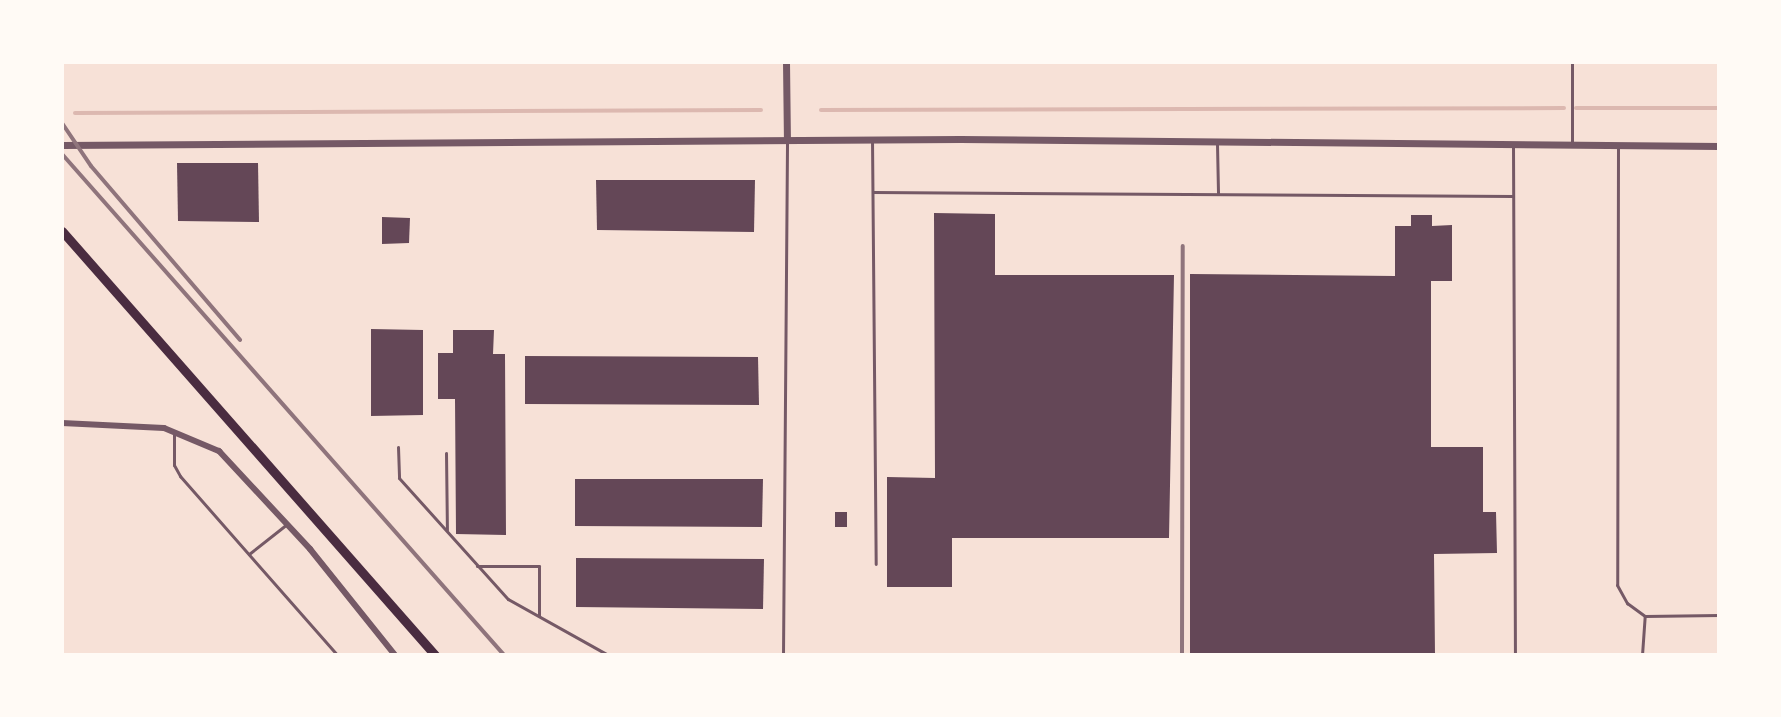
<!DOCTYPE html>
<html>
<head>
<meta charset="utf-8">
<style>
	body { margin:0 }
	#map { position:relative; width:1781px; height:717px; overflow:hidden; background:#f7e1d7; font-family:Literata,serif }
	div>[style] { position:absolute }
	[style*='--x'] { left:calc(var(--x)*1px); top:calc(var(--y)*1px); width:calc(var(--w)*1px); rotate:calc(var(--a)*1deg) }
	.stream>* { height:4px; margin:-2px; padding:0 2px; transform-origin:2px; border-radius:2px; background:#dcb8b0 }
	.building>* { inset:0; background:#644757 }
	.service>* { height:3px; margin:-1.5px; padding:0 1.5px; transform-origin:1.5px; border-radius:1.5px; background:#755966 }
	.minor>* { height:6px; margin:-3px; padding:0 3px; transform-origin:3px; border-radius:3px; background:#755966 }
	.tertiary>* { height:7px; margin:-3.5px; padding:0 3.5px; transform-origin:3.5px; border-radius:3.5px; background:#755966 }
	.primary>* { height:9px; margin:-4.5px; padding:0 4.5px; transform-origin:4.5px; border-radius:4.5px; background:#4a2c40 }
	.rail>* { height:4px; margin:-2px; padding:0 2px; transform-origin:2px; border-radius:2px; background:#8f747c }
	span { translate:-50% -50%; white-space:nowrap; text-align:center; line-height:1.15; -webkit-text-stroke:8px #fffaf5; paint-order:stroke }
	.frame { position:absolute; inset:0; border:64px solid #fffaf5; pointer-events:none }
</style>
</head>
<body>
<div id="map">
	<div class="stream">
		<div style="--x:1576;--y:108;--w:143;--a:0"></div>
		<div style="--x:821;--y:110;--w:743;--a:-0.15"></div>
		<div style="--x:75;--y:113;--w:686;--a:-0.25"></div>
	</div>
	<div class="building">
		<div style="clip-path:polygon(177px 163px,258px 163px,259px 222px,178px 221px)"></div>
		<div style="clip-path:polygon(596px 180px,755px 180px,754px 232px,597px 230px)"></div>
		<div style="clip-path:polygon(934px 213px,995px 214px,995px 275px,1174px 275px,1169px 538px,952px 538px,952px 587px,887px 587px,887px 477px,935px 478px)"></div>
		<div style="clip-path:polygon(1411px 215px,1432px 215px,1432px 226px,1452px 225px,1452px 281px,1431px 281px,1431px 447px,1483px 447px,1483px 512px,1496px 512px,1497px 553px,1434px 554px,1435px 655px,1190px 655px,1190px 274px,1395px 276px,1395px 226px,1411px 226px)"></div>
		<div style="clip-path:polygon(382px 217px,410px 218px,409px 243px,382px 244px)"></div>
		<div style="clip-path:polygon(371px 329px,423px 330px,423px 415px,371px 416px)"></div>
		<div style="clip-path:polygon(453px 330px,494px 330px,493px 354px,505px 354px,506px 535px,456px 534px,455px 399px,438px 399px,438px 353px,453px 353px)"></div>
		<div style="clip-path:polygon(525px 356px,758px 357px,759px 405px,525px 404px)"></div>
		<div style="clip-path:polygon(575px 479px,763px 479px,762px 527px,575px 526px)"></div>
		<div style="clip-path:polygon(835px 512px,847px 512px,847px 527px,835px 527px)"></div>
		<div style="clip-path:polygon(576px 558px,764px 559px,763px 609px,576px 607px)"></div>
	</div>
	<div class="service">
		<div style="--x:1572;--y:62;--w:80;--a:90"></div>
		<div style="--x:872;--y:139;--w:425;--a:89.5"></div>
		<div style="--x:1217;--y:144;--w:49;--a:88.8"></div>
		<div style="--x:1513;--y:145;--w:510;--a:89.78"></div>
		<div style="--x:1618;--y:147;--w:438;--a:90.1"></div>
		<div style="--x:1617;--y:585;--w:21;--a:61"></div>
		<div style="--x:1627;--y:603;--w:22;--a:36"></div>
		<div style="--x:1645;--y:616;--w:74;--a:-0.8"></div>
		<div style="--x:873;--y:192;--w:640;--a:0.36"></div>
		<div style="--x:174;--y:432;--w:33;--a:90"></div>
		<div style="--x:174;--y:465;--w:13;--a:61"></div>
		<div style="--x:180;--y:476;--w:238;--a:48.7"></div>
		<div style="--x:398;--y:447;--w:31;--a:88"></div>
		<div style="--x:399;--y:478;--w:163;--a:48"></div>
		<div style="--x:508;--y:599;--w:115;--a:29.2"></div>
		<div style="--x:446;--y:453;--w:77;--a:89.3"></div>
		<div style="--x:249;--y:554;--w:48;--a:-38.3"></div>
		<div style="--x:477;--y:566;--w:62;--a:0"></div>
		<div style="--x:539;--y:566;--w:49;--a:90"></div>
		<div style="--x:783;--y:655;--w:515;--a:-89.55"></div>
		<div style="--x:1642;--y:655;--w:39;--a:-86"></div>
	</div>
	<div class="minor">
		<div style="--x:62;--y:423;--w:102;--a:2.8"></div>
		<div style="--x:164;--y:428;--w:60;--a:22.7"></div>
		<div style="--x:219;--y:451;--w:134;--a:47.1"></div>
		<div style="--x:310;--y:549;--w:136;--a:51.3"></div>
	</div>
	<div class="tertiary">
		<div style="--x:786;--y:62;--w:78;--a:89.3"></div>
		<div style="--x:62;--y:145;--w:898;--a:-0.38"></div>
		<div style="--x:960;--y:139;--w:759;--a:0.53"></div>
	</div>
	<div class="primary">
		<div style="--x:62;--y:231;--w:565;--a:48.66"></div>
	</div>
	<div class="rail">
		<div style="--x:62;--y:123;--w:52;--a:56"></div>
		<div style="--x:91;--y:166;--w:229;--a:49.4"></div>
		<div style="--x:62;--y:154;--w:668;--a:48.58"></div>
		<div style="--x:1182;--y:655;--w:409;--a:-89.9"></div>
	</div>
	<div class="frame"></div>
</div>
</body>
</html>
